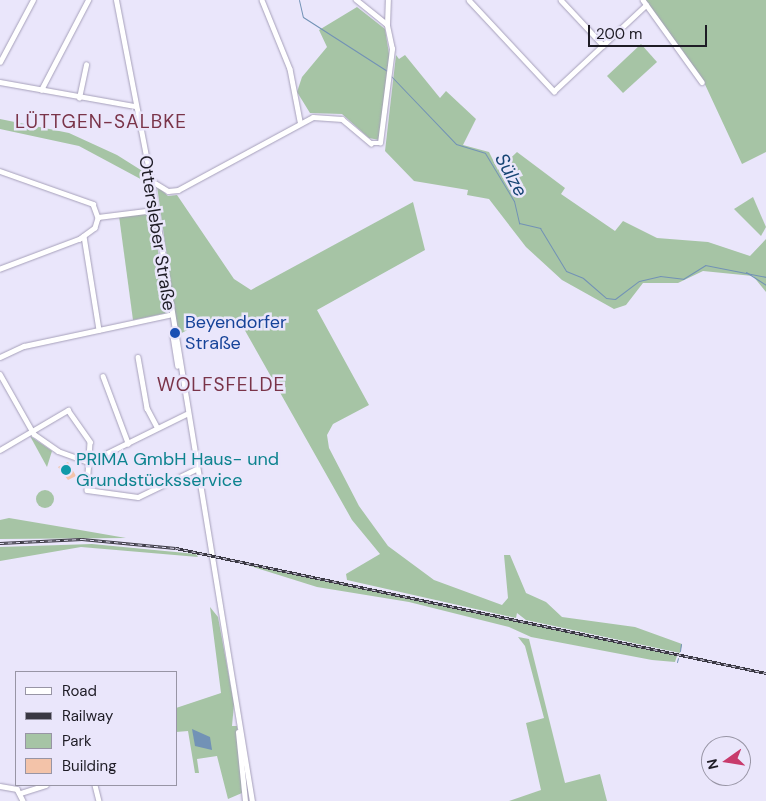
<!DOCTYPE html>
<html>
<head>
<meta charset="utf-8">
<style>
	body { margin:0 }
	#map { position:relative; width:766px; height:801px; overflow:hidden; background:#eae6fb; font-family:"DM Sans",sans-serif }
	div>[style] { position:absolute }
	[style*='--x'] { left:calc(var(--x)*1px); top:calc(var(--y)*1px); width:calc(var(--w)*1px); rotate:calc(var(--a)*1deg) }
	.green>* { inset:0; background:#a6c4a5 }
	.round { border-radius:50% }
	.water>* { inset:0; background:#7292b6 }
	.stream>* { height:1px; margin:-0.5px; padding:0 0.5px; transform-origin:0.5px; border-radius:0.5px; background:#7292b6 }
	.building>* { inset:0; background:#f3c3a9 }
	.roads { filter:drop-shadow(0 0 1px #a6a0ba) drop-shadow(0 0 1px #a6a0ba) }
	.minor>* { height:4.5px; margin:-2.25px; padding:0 2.25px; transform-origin:2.25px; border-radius:2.25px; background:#fff }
	.major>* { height:5px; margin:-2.5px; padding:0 2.5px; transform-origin:2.5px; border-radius:2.5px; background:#fff }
	.rail>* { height:3px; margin-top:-1.5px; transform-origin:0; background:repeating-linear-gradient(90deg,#eae6fb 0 4px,#393742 0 8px); box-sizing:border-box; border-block:1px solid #393742 }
	.dots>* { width:14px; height:14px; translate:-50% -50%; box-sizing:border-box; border:2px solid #eae6fb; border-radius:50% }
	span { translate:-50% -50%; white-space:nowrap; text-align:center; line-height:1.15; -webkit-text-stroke:5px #eae6fb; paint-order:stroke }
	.street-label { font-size:18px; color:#1e1c25 }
	.transit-label { font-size:18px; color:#164399 }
	.left { translate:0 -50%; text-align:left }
	.culture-label { font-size:18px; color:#0d838f }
	.neighbourhood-label { font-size:19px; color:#7a3449; letter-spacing:1px }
	.water-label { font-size:19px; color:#174574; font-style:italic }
	.legend { position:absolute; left:15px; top:671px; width:162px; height:115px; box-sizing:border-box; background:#eae6fb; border:1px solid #9895a5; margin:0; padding:6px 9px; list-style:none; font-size:15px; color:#1e1c25 }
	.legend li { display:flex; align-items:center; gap:10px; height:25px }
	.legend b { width:25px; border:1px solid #9895a5 }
	.north { position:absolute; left:701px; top:736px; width:50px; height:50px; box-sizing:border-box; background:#eae6fb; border:1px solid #9895a5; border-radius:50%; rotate:257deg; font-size:14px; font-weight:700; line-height:20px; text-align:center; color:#1e1c25 }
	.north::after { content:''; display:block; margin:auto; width:18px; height:22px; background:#c83b6c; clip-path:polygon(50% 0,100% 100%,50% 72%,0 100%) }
	.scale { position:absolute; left:588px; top:25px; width:119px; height:22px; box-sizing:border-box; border:2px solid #1e1c25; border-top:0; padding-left:6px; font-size:15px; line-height:18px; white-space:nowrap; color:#1e1c25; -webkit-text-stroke:4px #eae6fb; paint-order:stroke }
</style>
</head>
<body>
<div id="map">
	<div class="green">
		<div style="clip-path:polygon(645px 0,766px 0,766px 152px,742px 164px,702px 78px)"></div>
		<div style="clip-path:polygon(357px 7px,385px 29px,390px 60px,379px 140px,369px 138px,342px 114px,310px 113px,297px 92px,302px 77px,327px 47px,319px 30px)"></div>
		<div style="clip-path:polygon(641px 44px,657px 62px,623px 93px,607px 76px)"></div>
		<div style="clip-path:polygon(396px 55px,399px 59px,405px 55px,440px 98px,446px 91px,476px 119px,463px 145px,489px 152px,498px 170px,517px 152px,565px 188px,561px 194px,615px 231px,623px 221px,657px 238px,708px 242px,750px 256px,766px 239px,766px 292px,753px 276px,703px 271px,678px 283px,643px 283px,626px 305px,614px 309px,562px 280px,526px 247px,489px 199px,467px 195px,468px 190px,414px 181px,385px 151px)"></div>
		<div style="clip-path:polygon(0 119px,69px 133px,117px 155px,144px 172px,148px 183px,79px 146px,0 129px)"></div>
		<div style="clip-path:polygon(157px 186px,168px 196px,177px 195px,234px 279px,251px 290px,413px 202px,425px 250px,317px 310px,369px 405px,333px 424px,327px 435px,329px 448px,359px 506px,388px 546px,434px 580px,502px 605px,508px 598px,504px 555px,510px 555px,526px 593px,546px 602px,562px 617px,635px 627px,682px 644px,680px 653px,526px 620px,517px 613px,516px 618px,347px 580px,346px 574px,380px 554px,352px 520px,243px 327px,202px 322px,178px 335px)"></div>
		<div style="clip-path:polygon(753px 197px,766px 227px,761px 236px,734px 209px)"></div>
		<div style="clip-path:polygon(148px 213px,153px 216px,167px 313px,133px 320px,119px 216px)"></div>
		<div style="clip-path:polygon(30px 436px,52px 451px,47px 467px)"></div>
		<div class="round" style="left:36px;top:490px;width:18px;height:18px"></div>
		<div style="clip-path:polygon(9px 518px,80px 530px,126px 538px,0 539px,0 520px)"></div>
		<div style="clip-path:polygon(92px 544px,196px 554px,198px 557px,81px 547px,0 561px,0 547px)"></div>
		<div style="clip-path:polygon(244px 564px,393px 594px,677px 656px,675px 662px,652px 660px,531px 637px,509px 627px,409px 602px,317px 587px)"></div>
		<div style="clip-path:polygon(210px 607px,218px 617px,234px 704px,232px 726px,237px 726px,242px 793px,228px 799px,217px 756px,197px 759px,199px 773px,195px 773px,188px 731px,176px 732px,176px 708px,221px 693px)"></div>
		<div style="clip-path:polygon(518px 637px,529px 639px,565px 783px,600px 774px,607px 801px,509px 801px,541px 790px,526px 723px,544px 718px,525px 646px)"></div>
	</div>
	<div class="water">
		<div style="clip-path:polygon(192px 729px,210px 737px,212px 750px,195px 746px)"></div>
	</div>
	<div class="stream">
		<div style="--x:299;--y:0;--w:17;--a:77"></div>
		<div style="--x:303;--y:17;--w:100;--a:32.7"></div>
		<div style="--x:391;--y:76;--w:94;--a:46.3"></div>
		<div style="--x:456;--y:144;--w:30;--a:17"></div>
		<div style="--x:485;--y:153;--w:56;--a:58.9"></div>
		<div style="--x:514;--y:201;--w:23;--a:77"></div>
		<div style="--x:519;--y:223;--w:22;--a:13"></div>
		<div style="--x:540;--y:228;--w:50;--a:58.8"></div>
		<div style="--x:566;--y:271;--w:18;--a:22"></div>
		<div style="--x:583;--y:278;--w:30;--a:41"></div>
		<div style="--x:606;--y:298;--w:9;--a:6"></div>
		<div style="--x:615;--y:299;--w:30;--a:-37"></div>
		<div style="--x:639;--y:281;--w:22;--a:-13"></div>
		<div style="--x:660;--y:276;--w:23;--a:7"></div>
		<div style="--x:683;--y:279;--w:26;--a:-32"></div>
		<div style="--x:705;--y:265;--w:62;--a:11.1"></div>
		<div style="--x:746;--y:272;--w:24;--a:33"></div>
		<div style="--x:680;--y:651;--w:7;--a:-82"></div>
		<div style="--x:677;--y:662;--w:4;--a:-76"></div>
	</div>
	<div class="building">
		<div style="clip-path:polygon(68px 462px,76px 476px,68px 480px,58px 467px)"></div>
	</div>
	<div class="roads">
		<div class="minor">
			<div style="--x:262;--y:0;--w:74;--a:67.9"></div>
			<div style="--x:290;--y:69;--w:53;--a:79.1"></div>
			<div style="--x:469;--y:0;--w:125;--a:47"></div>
			<div style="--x:554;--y:91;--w:126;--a:-43.1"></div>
			<div style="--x:561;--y:0;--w:62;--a:47"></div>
			<div style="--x:643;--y:0;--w:101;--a:54.3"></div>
			<div style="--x:387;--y:25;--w:25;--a:-88"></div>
			<div style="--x:0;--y:62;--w:70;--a:-62"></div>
			<div style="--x:0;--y:82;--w:137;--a:10.1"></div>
			<div style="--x:41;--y:90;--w:102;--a:-62.4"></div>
			<div style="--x:79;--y:98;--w:34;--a:-78"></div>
			<div style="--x:0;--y:171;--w:99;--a:19.5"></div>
			<div style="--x:93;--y:204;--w:15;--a:70"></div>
			<div style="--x:98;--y:218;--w:10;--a:107"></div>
			<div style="--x:95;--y:228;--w:19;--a:144"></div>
			<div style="--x:80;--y:239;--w:85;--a:159.4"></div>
			<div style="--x:150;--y:180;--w:21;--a:31"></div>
			<div style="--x:168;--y:191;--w:10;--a:-6"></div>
			<div style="--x:178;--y:190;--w:153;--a:-28.4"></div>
			<div style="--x:313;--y:117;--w:29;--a:4"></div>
			<div style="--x:342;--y:119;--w:38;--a:40"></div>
			<div style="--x:371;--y:143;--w:9;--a:0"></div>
			<div style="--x:380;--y:143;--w:95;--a:-82.7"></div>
			<div style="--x:392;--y:49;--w:25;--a:-102"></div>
			<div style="--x:387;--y:25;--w:40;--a:-141"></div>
			<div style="--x:98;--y:217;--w:56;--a:-7.1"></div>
			<div style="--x:84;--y:236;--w:95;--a:80.9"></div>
			<div style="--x:173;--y:336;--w:30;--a:81"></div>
			<div style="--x:0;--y:357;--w:26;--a:-25"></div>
			<div style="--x:24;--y:346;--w:148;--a:-12.1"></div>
			<div style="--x:138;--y:357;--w:52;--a:80"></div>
			<div style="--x:147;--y:408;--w:21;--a:62"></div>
			<div style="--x:0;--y:374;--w:69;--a:60.5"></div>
			<div style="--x:34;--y:434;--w:29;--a:35"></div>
			<div style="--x:58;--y:451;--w:33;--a:20"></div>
			<div style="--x:89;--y:462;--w:108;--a:-26.3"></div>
			<div style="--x:103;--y:376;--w:72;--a:69.5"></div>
			<div style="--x:0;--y:450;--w:79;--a:-30.5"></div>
			<div style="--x:68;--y:410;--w:39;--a:55"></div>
			<div style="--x:90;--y:442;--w:48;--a:93.6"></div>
			<div style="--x:87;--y:490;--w:51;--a:7.8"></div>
			<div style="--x:138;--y:497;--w:64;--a:-25.8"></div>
			<div style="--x:95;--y:785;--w:16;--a:76"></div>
			<div style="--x:0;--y:786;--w:17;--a:10"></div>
			<div style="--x:17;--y:789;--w:13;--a:63"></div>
			<div style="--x:21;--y:793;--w:26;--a:-18"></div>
		</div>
		<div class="major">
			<div style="--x:116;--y:0;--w:180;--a:79.1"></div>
			<div style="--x:150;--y:177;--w:632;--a:80.72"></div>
			<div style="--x:238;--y:732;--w:69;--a:84.2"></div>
		</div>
	</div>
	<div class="rail">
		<div style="--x:0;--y:543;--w:82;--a:-2.8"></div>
		<div style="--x:82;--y:539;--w:94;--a:5.5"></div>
		<div style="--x:176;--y:548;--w:603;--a:11.96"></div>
	</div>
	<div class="dots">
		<div style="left:175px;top:333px;background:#1a4fb4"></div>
		<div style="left:66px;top:470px;background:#0f9aa8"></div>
	</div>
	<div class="street-label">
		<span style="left:157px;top:233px;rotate:81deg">Ottersleber Straße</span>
	</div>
	<div class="transit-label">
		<span class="left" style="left:185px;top:333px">Beyendorfer<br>Straße</span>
	</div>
	<div class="culture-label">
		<span class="left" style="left:76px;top:470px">PRIMA GmbH Haus- und<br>Grundstücksservice</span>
	</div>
	<div class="neighbourhood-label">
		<span style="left:101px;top:122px">LÜTTGEN-SALBKE</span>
		<span style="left:221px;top:385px">WOLFSFELDE</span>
	</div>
	<div class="water-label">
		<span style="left:511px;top:175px;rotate:61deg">Sülze</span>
	</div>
	<ul class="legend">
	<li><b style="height:6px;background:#fff"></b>Road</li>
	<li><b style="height:6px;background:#393742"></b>Railway</li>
	<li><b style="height:14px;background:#a6c4a5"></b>Park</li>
	<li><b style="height:14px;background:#f3c3a9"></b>Building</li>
	</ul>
	<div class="north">N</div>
	<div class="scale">200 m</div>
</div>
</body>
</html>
